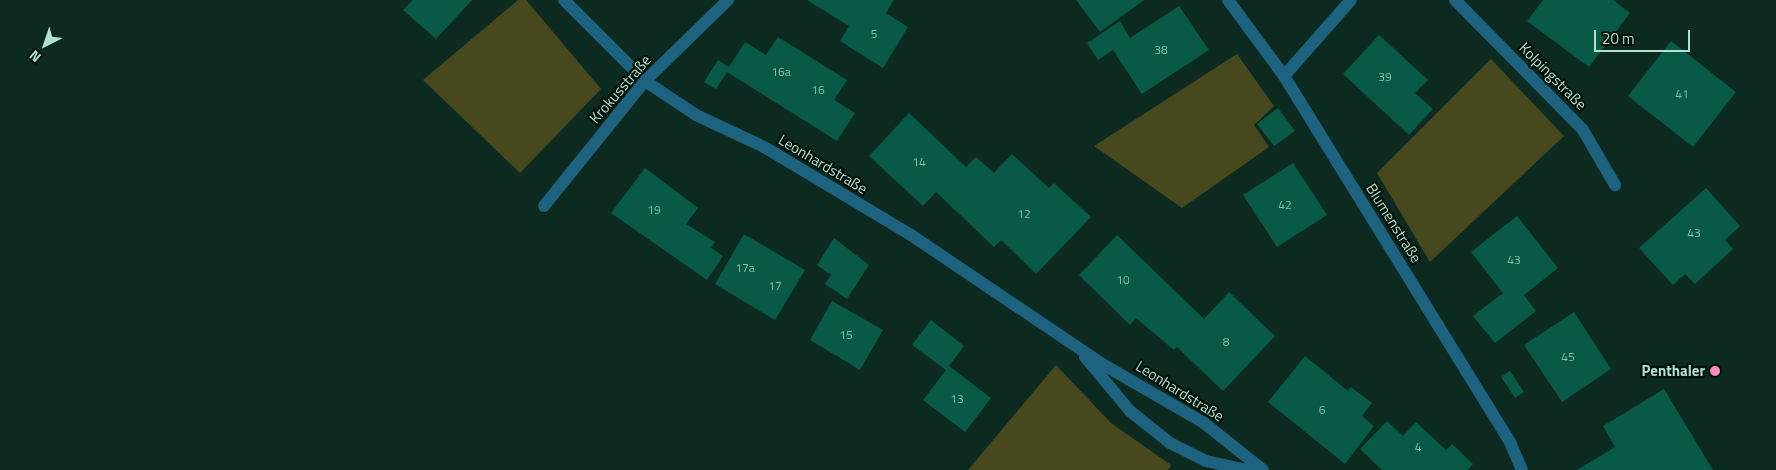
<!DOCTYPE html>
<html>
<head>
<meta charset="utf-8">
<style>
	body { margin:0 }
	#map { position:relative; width:1776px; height:470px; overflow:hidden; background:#0d2a21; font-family:"Titillium Web",sans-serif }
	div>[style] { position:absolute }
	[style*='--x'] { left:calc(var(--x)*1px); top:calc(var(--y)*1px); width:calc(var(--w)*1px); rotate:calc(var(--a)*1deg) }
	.green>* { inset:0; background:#47481d }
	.building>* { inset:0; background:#085945 }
	.street>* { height:12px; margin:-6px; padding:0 6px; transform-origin:6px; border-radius:6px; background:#1d6380 }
	.dots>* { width:14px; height:14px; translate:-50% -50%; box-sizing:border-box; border:2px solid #00130b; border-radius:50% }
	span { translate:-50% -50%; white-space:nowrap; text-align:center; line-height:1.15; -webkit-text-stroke:4.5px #00130b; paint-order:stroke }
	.number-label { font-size:12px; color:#8abeac }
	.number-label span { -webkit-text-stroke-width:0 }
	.street-label { font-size:15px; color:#b5dfcf }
	.poi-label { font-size:15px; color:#b5dfcf; font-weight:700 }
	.right { translate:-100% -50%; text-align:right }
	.north { position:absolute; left:20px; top:20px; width:50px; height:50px; -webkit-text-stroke:4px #00130b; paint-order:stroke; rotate:221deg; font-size:14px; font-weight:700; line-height:20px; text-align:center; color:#b5dfcf }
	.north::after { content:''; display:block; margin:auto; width:18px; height:22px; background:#b5dfcf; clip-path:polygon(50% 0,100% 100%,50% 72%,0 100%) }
	.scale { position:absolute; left:1594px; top:30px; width:96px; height:22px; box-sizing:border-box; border:2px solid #b5dfcf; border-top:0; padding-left:6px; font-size:15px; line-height:18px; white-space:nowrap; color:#b5dfcf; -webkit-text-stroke:4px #00130b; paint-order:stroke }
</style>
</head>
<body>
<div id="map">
	<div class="green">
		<div style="clip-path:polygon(518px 0,526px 0,601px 89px,520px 173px,423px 80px)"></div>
		<div style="clip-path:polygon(1237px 54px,1274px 106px,1254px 125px,1269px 147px,1182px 208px,1094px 146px)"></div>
		<div style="clip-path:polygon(1491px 59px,1564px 136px,1430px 262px,1377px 173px)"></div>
		<div style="clip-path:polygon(1056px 365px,1111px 423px,1171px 465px,1168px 470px,968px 470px)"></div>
	</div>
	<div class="building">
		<div style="clip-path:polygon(413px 0,472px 0,436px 39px,403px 10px)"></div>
		<div style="clip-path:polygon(807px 0,894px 0,886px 13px,908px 27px,883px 68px,840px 41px,849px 26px)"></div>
		<div style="clip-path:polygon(1076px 0,1144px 0,1100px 32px)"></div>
		<div style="clip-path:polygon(1543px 0,1613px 0,1630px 13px,1589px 67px,1527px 21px)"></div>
		<div style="clip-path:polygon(1179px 6px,1209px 50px,1142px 94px,1113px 50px,1098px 60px,1087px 43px,1120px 21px,1130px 38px)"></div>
		<div style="clip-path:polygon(1379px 35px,1428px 80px,1415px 93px,1433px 109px,1409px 135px,1343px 74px)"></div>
		<div style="clip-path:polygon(778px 37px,847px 80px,834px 100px,855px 113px,837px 141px,727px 72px,716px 89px,704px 82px,718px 60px,729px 67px,745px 42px,766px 55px)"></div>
		<div style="clip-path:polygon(1671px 41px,1736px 92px,1693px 147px,1628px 96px)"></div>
		<div style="clip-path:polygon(1278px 108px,1295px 131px,1274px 146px,1257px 124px)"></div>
		<div style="clip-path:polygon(909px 113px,966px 167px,976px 157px,994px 173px,1012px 154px,1049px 188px,1054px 183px,1091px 217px,1036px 274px,1001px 240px,994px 247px,936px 192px,923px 206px,869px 156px)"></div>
		<div style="clip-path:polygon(1293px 163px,1327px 215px,1277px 247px,1243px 195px)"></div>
		<div style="clip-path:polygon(645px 168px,698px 208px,686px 224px,715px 242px,711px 248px,723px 256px,707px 280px,611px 213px)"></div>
		<div style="clip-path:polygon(1706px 188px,1740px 226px,1725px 240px,1733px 249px,1695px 284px,1685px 274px,1673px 285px,1639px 248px)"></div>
		<div style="clip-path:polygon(1517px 216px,1558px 268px,1524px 295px,1536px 311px,1495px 343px,1473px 316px,1503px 293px,1471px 252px)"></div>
		<div style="clip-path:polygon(744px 234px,805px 270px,775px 320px,715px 284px)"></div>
		<div style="clip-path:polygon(1117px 235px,1204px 319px,1229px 292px,1275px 336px,1223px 391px,1177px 347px,1174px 350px,1136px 318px,1130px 325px,1079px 275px)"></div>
		<div style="clip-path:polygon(834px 238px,869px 265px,847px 299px,825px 284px,831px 275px,817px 265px)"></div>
		<div style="clip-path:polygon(832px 301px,883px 330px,860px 370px,810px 340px)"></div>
		<div style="clip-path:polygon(1574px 312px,1611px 369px,1562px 402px,1524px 345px)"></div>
		<div style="clip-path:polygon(931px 320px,964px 346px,949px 366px,991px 398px,965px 432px,923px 400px,946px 370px,912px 345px)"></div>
		<div style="clip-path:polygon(1305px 356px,1348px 391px,1351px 387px,1372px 403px,1362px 416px,1374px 426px,1345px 464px,1268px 402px)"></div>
		<div style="clip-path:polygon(1510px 371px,1524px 392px,1515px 398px,1501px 377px)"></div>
		<div style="clip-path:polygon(1664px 389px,1713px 470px,1577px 470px,1615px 447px,1603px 426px)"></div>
		<div style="clip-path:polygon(1387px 421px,1403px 436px,1416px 422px,1446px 450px,1452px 444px,1473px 464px,1468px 470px,1382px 470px,1360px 449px)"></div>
	</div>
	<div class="street">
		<div style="--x:564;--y:0;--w:115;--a:45"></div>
		<div style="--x:645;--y:81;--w:61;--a:33.7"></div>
		<div style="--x:696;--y:115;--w:75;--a:25.2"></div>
		<div style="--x:764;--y:147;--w:171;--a:30.9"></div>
		<div style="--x:911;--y:235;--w:233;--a:34"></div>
		<div style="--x:1104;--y:365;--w:116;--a:30.1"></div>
		<div style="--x:1204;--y:423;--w:75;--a:38.5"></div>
		<div style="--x:1228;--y:0;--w:94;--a:53.6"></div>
		<div style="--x:1284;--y:76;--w:430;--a:58.3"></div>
		<div style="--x:1510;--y:442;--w:30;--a:67"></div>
		<div style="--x:1455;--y:0;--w:182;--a:45.4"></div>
		<div style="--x:1583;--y:130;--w:64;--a:59.8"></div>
		<div style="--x:1284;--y:76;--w:101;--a:-48.6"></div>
		<div style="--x:544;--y:206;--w:161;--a:-51.1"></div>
		<div style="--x:645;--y:81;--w:116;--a:-44.3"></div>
		<div style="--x:1085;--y:357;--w:70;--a:50.2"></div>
		<div style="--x:1130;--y:411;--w:51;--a:38.7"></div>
		<div style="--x:1170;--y:443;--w:40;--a:26.6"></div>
		<div style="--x:1206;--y:461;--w:42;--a:12.4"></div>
	</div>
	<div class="dots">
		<div style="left:1715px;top:371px;background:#fb8fc4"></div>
	</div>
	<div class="number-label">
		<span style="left:874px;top:34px">5</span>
		<span style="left:1161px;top:50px">38</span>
		<span style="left:781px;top:72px">16a</span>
		<span style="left:1385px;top:77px">39</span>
		<span style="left:818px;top:90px">16</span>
		<span style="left:1682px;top:94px">41</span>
		<span style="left:919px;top:162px">14</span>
		<span style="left:1285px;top:205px">42</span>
		<span style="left:654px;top:210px">19</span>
		<span style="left:1024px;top:214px">12</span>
		<span style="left:1694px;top:233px">43</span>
		<span style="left:1514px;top:260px">43</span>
		<span style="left:745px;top:268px">17a</span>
		<span style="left:1123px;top:280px">10</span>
		<span style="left:775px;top:286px">17</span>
		<span style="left:846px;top:335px">15</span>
		<span style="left:1226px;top:342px">8</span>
		<span style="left:1568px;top:357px">45</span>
		<span style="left:957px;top:399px">13</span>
		<span style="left:1322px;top:410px">6</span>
		<span style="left:1418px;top:447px">4</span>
	</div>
	<div class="street-label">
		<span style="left:1553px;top:76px;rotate:45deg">Kolpingstraße</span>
		<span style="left:620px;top:89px;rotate:-49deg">Krokusstraße</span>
		<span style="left:823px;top:164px;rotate:31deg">Leonhardstraße</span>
		<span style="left:1394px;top:223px;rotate:58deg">Blumenstraße</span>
		<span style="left:1180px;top:391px;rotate:32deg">Leonhardstraße</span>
	</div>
	<div class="poi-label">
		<span class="right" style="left:1705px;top:371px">Penthaler</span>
	</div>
	<div class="north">N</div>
	<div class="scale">20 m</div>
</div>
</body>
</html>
